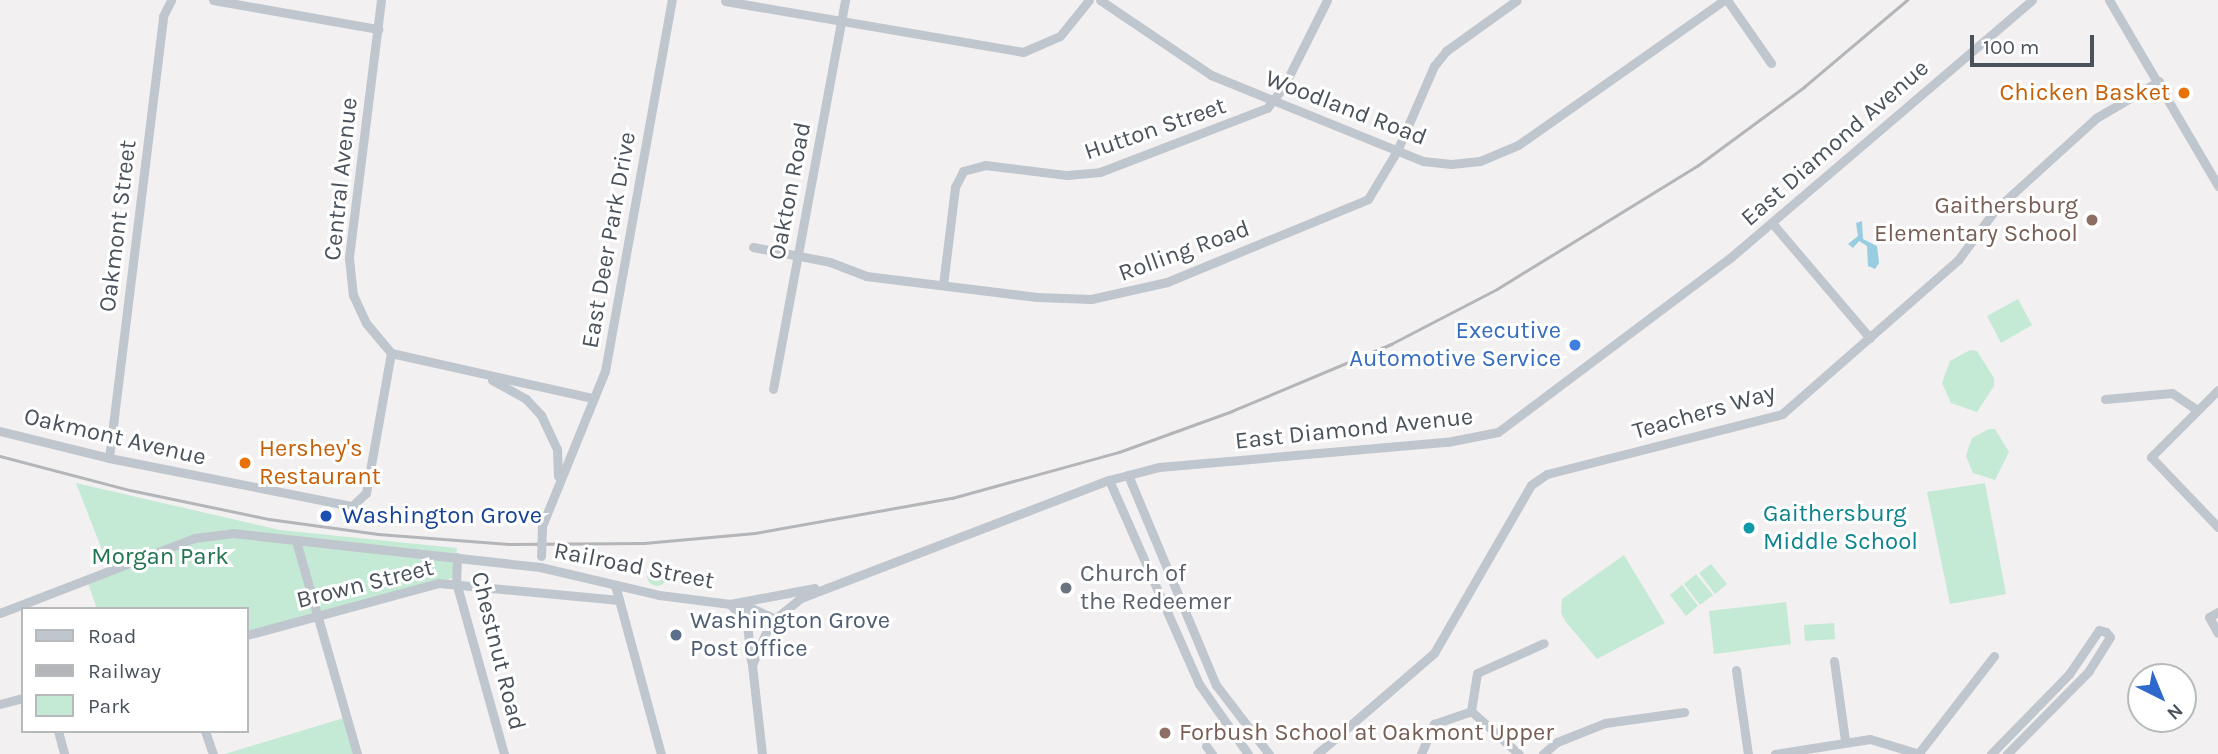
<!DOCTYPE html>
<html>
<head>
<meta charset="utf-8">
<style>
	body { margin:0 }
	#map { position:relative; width:2218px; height:754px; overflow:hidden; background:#f2f0f0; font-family:Karla,sans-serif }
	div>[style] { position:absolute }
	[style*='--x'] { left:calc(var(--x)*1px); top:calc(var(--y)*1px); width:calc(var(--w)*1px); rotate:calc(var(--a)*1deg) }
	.green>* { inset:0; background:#c4ead5 }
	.round { border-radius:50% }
	.water>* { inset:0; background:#97cce1 }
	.minor>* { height:9px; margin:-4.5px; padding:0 4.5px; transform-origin:4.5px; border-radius:4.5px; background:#c0c6cd }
	.rail>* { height:2.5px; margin:-1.25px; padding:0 1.25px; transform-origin:1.25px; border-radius:1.25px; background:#b3b5b9 }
	.minor-bridge>* { height:9px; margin:-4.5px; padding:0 4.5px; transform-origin:4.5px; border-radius:4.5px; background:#c0c6cd }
	.dots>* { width:19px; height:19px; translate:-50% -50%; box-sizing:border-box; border:4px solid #fff; border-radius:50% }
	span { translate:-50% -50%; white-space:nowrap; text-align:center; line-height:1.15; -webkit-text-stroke:6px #fff; paint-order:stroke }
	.food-label { font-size:24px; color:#c56008 }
	.right { translate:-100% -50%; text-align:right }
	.left { translate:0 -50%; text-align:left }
	.street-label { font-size:24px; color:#4a525b }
	.education-label { font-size:24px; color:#785e54 }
	.shop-label { font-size:24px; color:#366cbe }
	.culture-label { font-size:24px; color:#0d838f }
	.transit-label { font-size:24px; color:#164399 }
	.park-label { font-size:24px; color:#237451 }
	.worship-label { font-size:24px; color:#5b616d }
	.service-label { font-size:24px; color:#4e5e75 }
	.legend { position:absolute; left:21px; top:607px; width:228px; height:126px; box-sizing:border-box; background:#fff; border:2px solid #b7babd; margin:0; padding:9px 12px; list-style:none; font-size:21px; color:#4a525b }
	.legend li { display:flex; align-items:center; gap:14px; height:35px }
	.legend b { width:35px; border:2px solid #b7babd }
	.north { position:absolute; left:2127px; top:663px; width:70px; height:70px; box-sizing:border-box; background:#fff; border:2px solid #b7babd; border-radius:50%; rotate:137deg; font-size:19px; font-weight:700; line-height:28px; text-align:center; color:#4a525b }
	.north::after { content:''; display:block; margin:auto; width:24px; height:32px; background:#3069cc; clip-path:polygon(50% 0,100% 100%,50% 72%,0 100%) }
	.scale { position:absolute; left:1970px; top:35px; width:124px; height:32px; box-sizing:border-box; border:4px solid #4a525b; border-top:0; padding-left:9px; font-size:21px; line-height:24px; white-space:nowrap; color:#4a525b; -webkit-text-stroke:5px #fff; paint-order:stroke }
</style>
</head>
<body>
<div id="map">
	<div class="green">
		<div style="clip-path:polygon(2018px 299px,2032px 325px,2001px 343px,1987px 316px)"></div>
		<div style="clip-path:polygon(1970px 350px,1977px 351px,1994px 378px,1994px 386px,1977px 412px,1951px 403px,1942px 383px,1950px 361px)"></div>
		<div style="clip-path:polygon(1989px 429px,1995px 429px,2009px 452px,1995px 480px,1973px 473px,1966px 456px,1972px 438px)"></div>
		<div style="clip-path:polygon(76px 483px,280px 530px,457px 548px,453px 578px,247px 633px,247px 609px,97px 609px,88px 583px,111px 573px)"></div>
		<div style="clip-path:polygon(1985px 483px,2006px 594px,1950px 604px,1927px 492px)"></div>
		<div style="clip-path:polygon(1624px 555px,1665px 623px,1597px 659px,1566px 622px,1561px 613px,1562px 599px)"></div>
		<div style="clip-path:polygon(1711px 564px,1727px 584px,1715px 594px,1699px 573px)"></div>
		<div class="round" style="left:647px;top:566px;width:20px;height:20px"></div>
		<div style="clip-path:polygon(1696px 574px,1713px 595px,1700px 605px,1684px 584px)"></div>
		<div style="clip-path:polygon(1682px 585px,1698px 606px,1686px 616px,1670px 595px)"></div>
		<div style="clip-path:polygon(1786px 602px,1791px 644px,1714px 654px,1709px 611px)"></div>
		<div style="clip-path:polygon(1834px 623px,1835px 639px,1805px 641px,1804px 625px)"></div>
		<div style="clip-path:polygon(347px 717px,357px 754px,225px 754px)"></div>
	</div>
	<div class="water">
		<div style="clip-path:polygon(1862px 221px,1863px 239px,1877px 246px,1879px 263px,1875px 269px,1868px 266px,1867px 246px,1859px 241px,1853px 248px,1848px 244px,1858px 236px,1856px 223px)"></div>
	</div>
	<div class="minor">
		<div style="--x:213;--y:0;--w:168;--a:10"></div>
		<div style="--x:381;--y:0;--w:260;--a:97.1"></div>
		<div style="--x:349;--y:258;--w:37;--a:84"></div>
		<div style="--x:353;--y:295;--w:31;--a:65"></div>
		<div style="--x:366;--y:323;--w:39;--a:50"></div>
		<div style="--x:391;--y:353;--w:207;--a:12.6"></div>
		<div style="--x:1100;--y:0;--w:134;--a:34"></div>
		<div style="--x:1211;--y:75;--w:229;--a:22.1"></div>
		<div style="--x:1423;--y:161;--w:28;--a:6"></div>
		<div style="--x:1451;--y:164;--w:29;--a:-6"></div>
		<div style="--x:1480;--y:161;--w:41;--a:-22.8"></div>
		<div style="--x:1518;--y:145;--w:252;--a:-35.1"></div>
		<div style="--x:1727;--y:0;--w:77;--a:55.1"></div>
		<div style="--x:2109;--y:0;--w:216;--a:59.6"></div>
		<div style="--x:725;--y:1;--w:302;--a:9.7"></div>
		<div style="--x:1023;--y:52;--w:40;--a:-23.4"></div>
		<div style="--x:1060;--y:36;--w:46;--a:-51.1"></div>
		<div style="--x:1772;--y:223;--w:151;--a:49.6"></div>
		<div style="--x:753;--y:247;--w:78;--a:11"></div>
		<div style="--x:830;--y:262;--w:39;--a:21"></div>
		<div style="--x:866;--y:276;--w:172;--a:7"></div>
		<div style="--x:1037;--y:297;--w:54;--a:2.1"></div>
		<div style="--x:1091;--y:299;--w:78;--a:-12.6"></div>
		<div style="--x:1167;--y:282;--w:217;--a:-22.4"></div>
		<div style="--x:1368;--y:199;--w:56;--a:-58.9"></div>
		<div style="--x:1397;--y:151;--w:93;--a:-66.5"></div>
		<div style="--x:1434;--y:66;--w:19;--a:-51"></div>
		<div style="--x:1446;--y:51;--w:87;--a:-35.7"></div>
		<div style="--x:943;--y:285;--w:99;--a:-83"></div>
		<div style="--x:955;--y:187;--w:18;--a:-63"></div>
		<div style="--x:963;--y:171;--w:23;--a:-15"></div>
		<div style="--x:985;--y:165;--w:83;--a:7"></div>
		<div style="--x:1067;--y:175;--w:33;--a:-5"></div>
		<div style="--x:1100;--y:172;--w:179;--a:-21"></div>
		<div style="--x:1267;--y:108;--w:28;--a:-52"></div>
		<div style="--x:1284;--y:86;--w:96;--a:-63.4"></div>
		<div style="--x:492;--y:380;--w:39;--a:29"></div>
		<div style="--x:526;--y:399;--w:22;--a:47"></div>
		<div style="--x:541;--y:415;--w:38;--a:65"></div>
		<div style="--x:557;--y:449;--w:27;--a:88"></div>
		<div style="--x:773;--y:389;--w:396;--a:-79.5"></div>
		<div style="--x:2218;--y:390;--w:95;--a:135"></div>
		<div style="--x:2151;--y:457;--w:97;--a:46.3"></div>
		<div style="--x:2105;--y:399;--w:67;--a:-5.1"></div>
		<div style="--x:2172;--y:393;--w:30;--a:34"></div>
		<div style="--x:0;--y:431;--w:112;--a:13.9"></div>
		<div style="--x:109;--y:458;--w:248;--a:11.2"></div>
		<div style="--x:352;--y:506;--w:19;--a:-43"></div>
		<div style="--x:366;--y:493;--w:142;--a:-79.9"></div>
		<div style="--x:109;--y:458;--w:445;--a:-83"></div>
		<div style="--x:163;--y:16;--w:18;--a:-63"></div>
		<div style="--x:1128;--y:475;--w:228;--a:67.3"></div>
		<div style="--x:1216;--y:685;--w:87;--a:52.5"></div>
		<div style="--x:1109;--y:480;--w:223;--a:66.2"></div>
		<div style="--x:1199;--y:684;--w:85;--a:55"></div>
		<div style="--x:542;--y:526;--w:167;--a:-67.9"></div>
		<div style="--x:605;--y:371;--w:377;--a:-79.8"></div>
		<div style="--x:296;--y:541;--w:222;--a:74"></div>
		<div style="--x:457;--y:557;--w:25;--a:92"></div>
		<div style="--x:456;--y:582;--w:179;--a:74.4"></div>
		<div style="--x:615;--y:585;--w:175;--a:74.8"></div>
		<div style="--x:740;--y:603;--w:37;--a:24"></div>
		<div style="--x:730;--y:604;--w:25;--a:48"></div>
		<div style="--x:747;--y:623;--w:38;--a:84"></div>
		<div style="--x:738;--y:608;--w:35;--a:25"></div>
		<div style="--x:2218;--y:612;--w:10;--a:151"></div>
		<div style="--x:2209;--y:617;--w:18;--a:61"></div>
		<div style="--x:0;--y:613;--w:208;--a:-21.1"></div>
		<div style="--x:194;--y:538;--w:38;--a:-7"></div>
		<div style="--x:232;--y:533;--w:310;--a:6.3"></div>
		<div style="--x:540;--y:567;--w:122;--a:13.2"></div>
		<div style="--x:659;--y:595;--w:72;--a:7.2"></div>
		<div style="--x:730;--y:604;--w:86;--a:-10.7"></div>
		<div style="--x:247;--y:635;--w:199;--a:-15.2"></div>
		<div style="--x:439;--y:583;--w:181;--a:5.4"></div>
		<div style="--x:1834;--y:661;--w:80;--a:82.1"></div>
		<div style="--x:1736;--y:670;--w:85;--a:81.9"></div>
		<div style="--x:0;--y:704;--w:24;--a:-15"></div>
		<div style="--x:1471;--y:711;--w:38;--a:-81"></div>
		<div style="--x:1477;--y:673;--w:73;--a:-24.1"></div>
		<div style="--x:1471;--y:711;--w:64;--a:41.9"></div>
		<div style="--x:58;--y:731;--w:24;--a:75"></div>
		<div style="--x:205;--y:731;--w:24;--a:71"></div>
		<div style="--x:1206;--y:746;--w:10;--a:53"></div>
		<div style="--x:762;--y:754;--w:90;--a:-96.4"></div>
		<div style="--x:752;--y:665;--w:46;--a:-66.8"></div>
		<div style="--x:770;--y:623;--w:40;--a:-39"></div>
		<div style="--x:801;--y:598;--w:330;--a:-21"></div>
		<div style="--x:1109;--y:480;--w:52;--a:-14.6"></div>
		<div style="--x:1159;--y:467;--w:289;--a:-5"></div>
		<div style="--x:1447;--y:442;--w:52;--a:-11.1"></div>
		<div style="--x:1498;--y:432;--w:290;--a:-36.9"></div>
		<div style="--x:1730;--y:258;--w:397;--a:-40.5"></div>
		<div style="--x:1317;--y:754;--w:155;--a:-40.8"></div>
		<div style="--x:1434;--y:653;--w:194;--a:-60"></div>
		<div style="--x:1531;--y:485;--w:19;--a:-35"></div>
		<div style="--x:1547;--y:474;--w:243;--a:-14.3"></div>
		<div style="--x:1782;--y:414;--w:234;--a:-41.2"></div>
		<div style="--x:1958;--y:260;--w:62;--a:-53.5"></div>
		<div style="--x:1995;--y:210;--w:137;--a:-42.3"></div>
		<div style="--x:2096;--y:118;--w:73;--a:-30.4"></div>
		<div style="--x:1421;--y:754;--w:33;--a:-67"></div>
		<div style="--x:1434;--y:724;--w:39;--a:-19"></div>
		<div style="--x:1543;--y:754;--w:18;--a:-41"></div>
		<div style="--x:1557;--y:742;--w:52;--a:-21.6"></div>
		<div style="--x:1605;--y:723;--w:80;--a:-7.9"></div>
		<div style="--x:1775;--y:754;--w:96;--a:-9"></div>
		<div style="--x:1870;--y:739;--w:51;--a:17"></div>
		<div style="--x:1918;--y:754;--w:124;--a:-52.2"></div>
		<div style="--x:1991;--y:754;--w:112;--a:-45.7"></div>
		<div style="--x:2069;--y:674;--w:53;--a:-55.7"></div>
		<div style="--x:2099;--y:630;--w:7;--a:16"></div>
		<div style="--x:2106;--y:632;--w:6;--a:51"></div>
		<div style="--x:2110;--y:637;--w:40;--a:122"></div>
		<div style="--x:2089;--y:671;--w:117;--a:134.7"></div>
	</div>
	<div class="rail">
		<div style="--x:0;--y:456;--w:134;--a:14.7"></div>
		<div style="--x:130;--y:490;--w:142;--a:11.8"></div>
		<div style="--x:269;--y:519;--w:110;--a:7.8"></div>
		<div style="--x:378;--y:534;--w:131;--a:4.4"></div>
		<div style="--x:509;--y:544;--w:135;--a:-0.4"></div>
		<div style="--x:644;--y:543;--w:111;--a:-5.1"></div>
		<div style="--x:755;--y:533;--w:200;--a:-10.1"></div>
		<div style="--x:952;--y:498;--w:173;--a:-15.4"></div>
		<div style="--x:1119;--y:452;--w:120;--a:-19.9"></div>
		<div style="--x:1232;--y:411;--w:173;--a:-22.8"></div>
		<div style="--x:1391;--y:344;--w:119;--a:-27.4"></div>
		<div style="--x:1497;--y:289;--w:235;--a:-31.6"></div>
		<div style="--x:1697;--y:166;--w:133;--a:-36.4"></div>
		<div style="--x:1804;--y:87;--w:135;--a:-40.2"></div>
	</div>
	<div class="minor-bridge">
		<div style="--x:541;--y:556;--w:30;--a:-88"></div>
	</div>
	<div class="dots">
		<div style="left:2184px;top:93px;background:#e8710a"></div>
		<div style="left:2092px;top:220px;background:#8d6e63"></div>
		<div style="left:1575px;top:345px;background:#3f7fe0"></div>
		<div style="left:245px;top:463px;background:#e8710a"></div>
		<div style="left:326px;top:516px;background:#1a4fb4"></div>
		<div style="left:1749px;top:528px;background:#0f9aa8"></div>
		<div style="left:1066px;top:588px;background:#6b7280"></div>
		<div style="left:676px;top:635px;background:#5c6f8a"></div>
		<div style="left:1165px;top:733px;background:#8d6e63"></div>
	</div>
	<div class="food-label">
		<span class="right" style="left:2170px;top:93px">Chicken Basket</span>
		<span class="left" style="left:259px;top:463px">Hershey's<br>Restaurant</span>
	</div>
	<div class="street-label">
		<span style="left:1346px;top:108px;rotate:21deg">Woodland Road</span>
		<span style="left:1155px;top:129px;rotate:-19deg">Hutton Street</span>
		<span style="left:1835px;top:143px;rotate:-41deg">East Diamond Avenue</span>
		<span style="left:341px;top:179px;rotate:-84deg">Central Avenue</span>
		<span style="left:790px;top:191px;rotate:-79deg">Oakton Road</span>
		<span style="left:118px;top:226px;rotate:-83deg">Oakmont Street</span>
		<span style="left:609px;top:240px;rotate:-80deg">East Deer Park Drive</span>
		<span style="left:1184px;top:251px;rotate:-20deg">Rolling Road</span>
		<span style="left:1704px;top:412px;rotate:-16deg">Teachers Way</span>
		<span style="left:1354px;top:429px;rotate:-6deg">East Diamond Avenue</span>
		<span style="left:115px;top:437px;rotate:13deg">Oakmont Avenue</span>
		<span style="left:634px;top:566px;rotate:11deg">Railroad Street</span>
		<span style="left:365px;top:584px;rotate:-14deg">Brown Street</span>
		<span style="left:498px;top:651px;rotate:76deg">Chestnut Road</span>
	</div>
	<div class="education-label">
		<span class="right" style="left:2078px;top:220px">Gaithersburg<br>Elementary School</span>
		<span class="left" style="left:1179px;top:733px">Forbush School at Oakmont Upper</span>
	</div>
	<div class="shop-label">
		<span class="right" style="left:1561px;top:345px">Executive<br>Automotive Service</span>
	</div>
	<div class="culture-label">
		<span class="left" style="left:1763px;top:528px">Gaithersburg<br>Middle School</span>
	</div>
	<div class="transit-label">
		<span class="left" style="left:342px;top:516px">Washington Grove</span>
	</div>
	<div class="park-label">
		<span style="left:160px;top:557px">Morgan Park</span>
	</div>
	<div class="worship-label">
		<span class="left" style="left:1080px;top:588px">Church of<br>the Redeemer</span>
	</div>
	<div class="service-label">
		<span class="left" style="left:690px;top:635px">Washington Grove<br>Post Office</span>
	</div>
	<ul class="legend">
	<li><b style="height:9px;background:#c0c6cd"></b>Road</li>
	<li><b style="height:9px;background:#b3b5b9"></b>Railway</li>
	<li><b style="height:19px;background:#c4ead5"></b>Park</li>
	</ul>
	<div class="north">N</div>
	<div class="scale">100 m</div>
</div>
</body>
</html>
